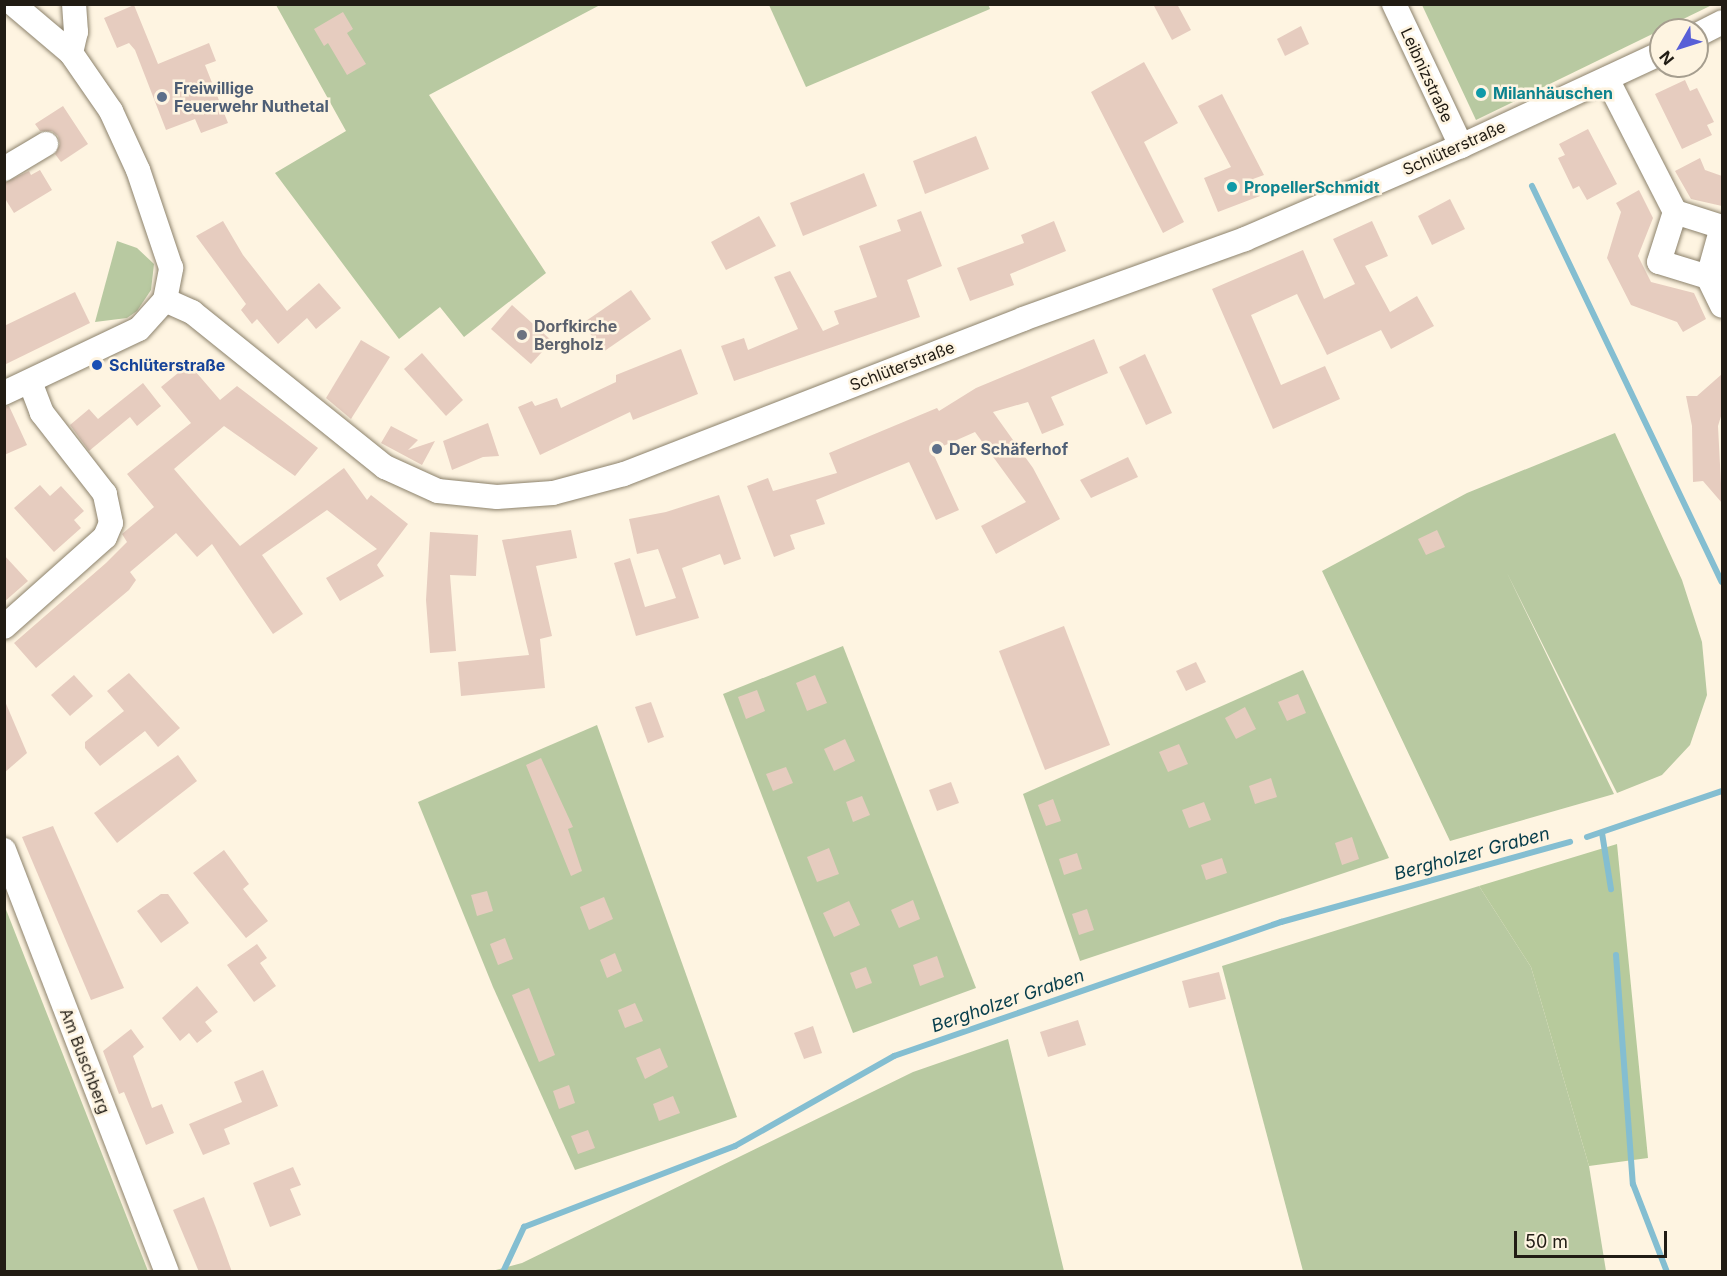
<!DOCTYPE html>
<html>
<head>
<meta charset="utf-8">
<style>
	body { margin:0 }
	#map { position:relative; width:1727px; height:1276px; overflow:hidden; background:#fef4e1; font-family:Inter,sans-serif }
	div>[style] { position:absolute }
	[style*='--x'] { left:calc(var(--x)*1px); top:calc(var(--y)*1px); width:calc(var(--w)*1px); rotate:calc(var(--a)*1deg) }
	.green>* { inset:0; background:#b8c9a1 }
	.forest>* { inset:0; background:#b7ca9c }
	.stream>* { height:6px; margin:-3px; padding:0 3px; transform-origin:3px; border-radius:3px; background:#84bed1 }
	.building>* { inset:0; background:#e6ccbf }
	.roads { filter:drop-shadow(0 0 2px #8c826c) drop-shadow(0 0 2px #8c826c) }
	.street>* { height:24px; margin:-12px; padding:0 12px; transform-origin:12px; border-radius:12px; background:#fff }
	.dots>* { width:16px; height:16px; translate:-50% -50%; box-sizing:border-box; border:3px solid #fef4e1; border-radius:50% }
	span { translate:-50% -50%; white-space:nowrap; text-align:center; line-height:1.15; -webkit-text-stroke:5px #fef4e1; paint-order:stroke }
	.street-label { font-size:16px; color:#211c14 }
	.service-label { font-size:16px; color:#4e5e75; font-weight:700 }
	.left { translate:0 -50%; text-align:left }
	.culture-label { font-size:16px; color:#0d838f; font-weight:700 }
	.worship-label { font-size:16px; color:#5b616d; font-weight:700 }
	.transit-label { font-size:16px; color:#164399; font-weight:700 }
	.water-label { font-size:18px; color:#063d4b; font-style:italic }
	.frame { position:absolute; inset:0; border:6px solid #211c14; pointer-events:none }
	.north { position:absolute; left:1649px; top:18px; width:60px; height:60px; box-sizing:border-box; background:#fef4e1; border:2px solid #a69e8f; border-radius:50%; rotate:231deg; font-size:16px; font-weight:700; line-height:24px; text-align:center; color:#211c14 }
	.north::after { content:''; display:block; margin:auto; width:21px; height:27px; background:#5960d7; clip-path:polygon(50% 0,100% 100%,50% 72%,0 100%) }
	.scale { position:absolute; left:1514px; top:1231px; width:153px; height:27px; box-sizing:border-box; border:3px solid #211c14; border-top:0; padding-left:8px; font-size:18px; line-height:21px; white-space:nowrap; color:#211c14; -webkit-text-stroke:4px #fef4e1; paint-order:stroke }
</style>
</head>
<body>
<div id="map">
	<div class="green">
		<div style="clip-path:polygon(988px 4px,990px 9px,806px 87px,769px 5px)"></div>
		<div style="clip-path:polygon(276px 5px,600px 5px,429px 95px,546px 273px,464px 337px,440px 307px,399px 339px,275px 173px,346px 131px)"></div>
		<div style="clip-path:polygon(1422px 5px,1712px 5px,1476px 120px)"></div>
		<div style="clip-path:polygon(117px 241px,137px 248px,154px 264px,151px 290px,137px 311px,127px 318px,95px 322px)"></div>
		<div style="clip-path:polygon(1615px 433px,1682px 580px,1702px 642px,1707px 695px,1690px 745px,1662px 775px,1617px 793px,1507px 573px,1614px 794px,1450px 841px,1322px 571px,1467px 493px)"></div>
		<div style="clip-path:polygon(843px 646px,976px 988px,853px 1033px,723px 694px)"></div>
		<div style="clip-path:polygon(1303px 670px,1389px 858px,1080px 961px,1023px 794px)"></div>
		<div style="clip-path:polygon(597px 725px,737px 1117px,575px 1170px,493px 987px,418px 802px)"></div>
		<div style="clip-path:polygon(1479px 886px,1531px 967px,1589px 1166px,1606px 1271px,1303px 1271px,1222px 966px)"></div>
		<div style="clip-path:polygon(4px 907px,5px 907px,148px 1271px,5px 1271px)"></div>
		<div style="clip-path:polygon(1008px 1039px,1064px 1271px,492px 1271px,522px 1263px,913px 1072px)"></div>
	</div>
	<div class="forest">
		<div style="clip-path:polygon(1617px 844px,1648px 1158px,1589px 1166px,1531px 967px,1479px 886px)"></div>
	</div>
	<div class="stream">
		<div style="--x:1532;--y:186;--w:439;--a:64.4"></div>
		<div style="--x:1602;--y:833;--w:57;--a:80.9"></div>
		<div style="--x:1587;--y:837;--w:143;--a:-18.8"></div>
		<div style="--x:1616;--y:955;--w:230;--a:85.8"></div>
		<div style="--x:1633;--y:1184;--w:94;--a:68.9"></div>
		<div style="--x:503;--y:1272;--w:50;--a:-65"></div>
		<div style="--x:524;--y:1227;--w:226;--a:-21"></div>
		<div style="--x:735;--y:1146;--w:183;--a:-29.5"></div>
		<div style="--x:894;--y:1056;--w:410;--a:-19.1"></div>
		<div style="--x:1281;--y:922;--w:300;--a:-15.5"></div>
	</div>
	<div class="building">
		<div style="clip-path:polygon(1153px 4px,1177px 4px,1191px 30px,1172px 40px)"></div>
		<div style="clip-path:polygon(134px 5px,158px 64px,209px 43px,216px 61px,205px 65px,228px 123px,201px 133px,195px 119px,166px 130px,135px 50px,129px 43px,117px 48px,104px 18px)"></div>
		<div style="clip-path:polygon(343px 12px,353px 29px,347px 33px,366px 64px,347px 75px,328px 43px,324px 46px,314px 29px)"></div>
		<div style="clip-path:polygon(1301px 26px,1309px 44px,1285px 56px,1277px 39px)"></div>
		<div style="clip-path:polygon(1144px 62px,1178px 123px,1144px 142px,1184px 222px,1163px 233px,1091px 92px)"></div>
		<div style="clip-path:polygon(1685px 80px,1690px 91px,1697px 88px,1714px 122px,1707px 125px,1712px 135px,1682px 149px,1655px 94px)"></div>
		<div style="clip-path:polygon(1222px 94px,1264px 175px,1253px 179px,1260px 196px,1218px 212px,1204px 178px,1231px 167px,1198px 106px)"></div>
		<div style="clip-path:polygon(63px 106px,88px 144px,61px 162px,55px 154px,60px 144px,58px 136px,52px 131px,40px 131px,35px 124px)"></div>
		<div style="clip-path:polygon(1588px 129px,1617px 184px,1587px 200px,1579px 186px,1573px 189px,1558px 158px,1565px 155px,1559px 144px)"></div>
		<div style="clip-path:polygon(976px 136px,989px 169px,925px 194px,913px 161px)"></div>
		<div style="clip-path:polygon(1700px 158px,1705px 170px,1722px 176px,1722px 206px,1691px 199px,1675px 171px)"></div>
		<div style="clip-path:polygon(40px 170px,52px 190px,14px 213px,4px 197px,4px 183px,29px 171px,31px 175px)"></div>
		<div style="clip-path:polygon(864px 173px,877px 206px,803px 236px,790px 203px)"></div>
		<div style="clip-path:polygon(1639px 190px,1653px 218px,1638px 256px,1651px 282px,1694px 293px,1706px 319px,1683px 332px,1677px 322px,1631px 305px,1607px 258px,1621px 212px,1616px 203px)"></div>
		<div style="clip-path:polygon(1450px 199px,1465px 229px,1432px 245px,1418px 216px)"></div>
		<div style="clip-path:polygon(921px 211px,942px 266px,907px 280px,920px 317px,734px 381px,721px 346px,744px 338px,748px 350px,798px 329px,774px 277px,790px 271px,823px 331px,839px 324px,834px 311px,877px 297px,859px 246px,901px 231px,897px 220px)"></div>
		<div style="clip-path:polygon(759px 216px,776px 246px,726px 270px,711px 242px)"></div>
		<div style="clip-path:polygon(223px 221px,243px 255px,287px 311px,319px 283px,341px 308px,316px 329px,307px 318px,278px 344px,257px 319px,252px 324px,241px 310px,246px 304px,196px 236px)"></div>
		<div style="clip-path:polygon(1054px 221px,1066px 251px,1010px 274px,1014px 285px,970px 301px,957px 268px,1024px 243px,1021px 235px)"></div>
		<div style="clip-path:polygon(1372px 221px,1388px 256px,1365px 266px,1390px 312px,1417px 296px,1434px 326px,1391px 349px,1381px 330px,1327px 355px,1297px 294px,1251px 315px,1281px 385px,1325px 366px,1340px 399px,1273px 429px,1212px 289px,1303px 250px,1324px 299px,1355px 284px,1333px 239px)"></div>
		<div style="clip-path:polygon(631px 290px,651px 319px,603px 352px,583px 323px)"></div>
		<div style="clip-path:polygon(75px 292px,90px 323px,4px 365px,4px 326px)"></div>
		<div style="clip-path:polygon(512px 305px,552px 341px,531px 364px,491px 329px)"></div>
		<div style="clip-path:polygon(1094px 339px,1108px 373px,1051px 397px,1064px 425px,1042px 434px,1028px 402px,993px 412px,1033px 468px,1060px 519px,996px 554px,981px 526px,1026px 502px,975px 432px,932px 451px,959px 510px,936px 520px,909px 462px,816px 500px,825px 524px,790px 535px,795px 549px,774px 557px,747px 486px,768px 478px,773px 491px,837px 473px,829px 453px,937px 408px,939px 411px,976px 388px)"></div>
		<div style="clip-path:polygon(361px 340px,390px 357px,351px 419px,326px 398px)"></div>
		<div style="clip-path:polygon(681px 349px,698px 394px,633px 420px,630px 412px,540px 455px,518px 407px,532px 401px,535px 406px,557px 398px,561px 408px,616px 382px,616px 375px)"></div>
		<div style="clip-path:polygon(422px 353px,463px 400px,446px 416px,404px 369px)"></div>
		<div style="clip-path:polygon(1145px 354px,1172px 413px,1146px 425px,1119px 367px)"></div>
		<div style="clip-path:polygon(189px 364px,220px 400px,237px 386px,318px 448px,295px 476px,224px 426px,174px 469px,240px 546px,344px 468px,367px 500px,371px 495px,408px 524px,377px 565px,384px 576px,340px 601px,326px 578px,377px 549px,327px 510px,262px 555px,303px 614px,273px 634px,212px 544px,197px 557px,176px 533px,130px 572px,136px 580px,129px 590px,36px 668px,14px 643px,106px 563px,127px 542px,122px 534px,154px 507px,127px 474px,191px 423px,161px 387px)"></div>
		<div style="clip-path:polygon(1722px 374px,1722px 413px,1718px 426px,1722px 503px,1703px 481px,1693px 482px,1692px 426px,1686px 396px,1697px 396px)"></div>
		<div style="clip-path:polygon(143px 383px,161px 406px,137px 426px,130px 417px,89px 451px,70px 425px,89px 409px,98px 419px)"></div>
		<div style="clip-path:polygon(9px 406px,27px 445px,4px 455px,4px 407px)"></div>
		<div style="clip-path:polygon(488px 423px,499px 456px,483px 457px,452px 470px,443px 441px)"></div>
		<div style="clip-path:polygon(391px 426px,418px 440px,408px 450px,435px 441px,422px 465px,381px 443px)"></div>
		<div style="clip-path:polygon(1128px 457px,1138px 477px,1091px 498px,1080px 480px)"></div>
		<div style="clip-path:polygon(40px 485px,50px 496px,61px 486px,84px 511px,74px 520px,81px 528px,54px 552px,14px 508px)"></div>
		<div style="clip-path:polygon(719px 495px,741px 559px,724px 565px,720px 554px,682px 568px,699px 618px,636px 636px,614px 563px,630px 558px,645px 607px,676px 598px,658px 549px,637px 554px,629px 519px,666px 512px)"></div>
		<div style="clip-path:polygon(571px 530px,577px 558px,536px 566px,552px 636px,540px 639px,545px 688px,461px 696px,458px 662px,529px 655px,502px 540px)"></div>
		<div style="clip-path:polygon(1437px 530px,1445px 547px,1426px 555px,1418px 539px)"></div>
		<div style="clip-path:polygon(430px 532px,478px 535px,476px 576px,450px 575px,456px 651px,430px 653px,426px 600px)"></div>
		<div style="clip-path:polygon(4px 555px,28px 581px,4px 602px)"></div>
		<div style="clip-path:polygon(1064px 626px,1110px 745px,1045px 770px,999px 651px)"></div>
		<div style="clip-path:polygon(1196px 662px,1206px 682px,1186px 691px,1176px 671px)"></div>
		<div style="clip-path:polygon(129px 673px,180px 728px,158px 747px,145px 731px,100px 766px,85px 748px,85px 742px,124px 711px,107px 691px)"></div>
		<div style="clip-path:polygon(74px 675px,93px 696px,70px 716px,51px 695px)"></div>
		<div style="clip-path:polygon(815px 675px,827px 703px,807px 711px,796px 683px)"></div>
		<div style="clip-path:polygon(757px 690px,765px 711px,746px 719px,738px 697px)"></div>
		<div style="clip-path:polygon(1298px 694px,1306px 713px,1287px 721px,1278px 702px)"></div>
		<div style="clip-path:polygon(4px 699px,27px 753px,4px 773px)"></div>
		<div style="clip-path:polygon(651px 702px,664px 737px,648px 743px,635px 707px)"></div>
		<div style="clip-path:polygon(1245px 707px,1256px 729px,1236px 739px,1225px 718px)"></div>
		<div style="clip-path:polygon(845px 739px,855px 761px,834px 771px,824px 749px)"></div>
		<div style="clip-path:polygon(1179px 744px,1188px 764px,1168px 772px,1159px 752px)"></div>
		<div style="clip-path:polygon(178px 755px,197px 781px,117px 843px,94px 813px)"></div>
		<div style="clip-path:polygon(541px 758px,573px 827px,568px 829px,582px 871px,571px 876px,526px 765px)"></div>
		<div style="clip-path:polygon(786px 767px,793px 783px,773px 791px,766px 774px)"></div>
		<div style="clip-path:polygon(1271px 778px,1277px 797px,1255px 804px,1249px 786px)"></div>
		<div style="clip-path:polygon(951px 782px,959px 803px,937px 811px,929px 790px)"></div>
		<div style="clip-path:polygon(862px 796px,870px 815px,853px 822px,846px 802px)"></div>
		<div style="clip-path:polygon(1053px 799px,1061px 821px,1046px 826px,1038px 805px)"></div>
		<div style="clip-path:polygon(1204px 802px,1211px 820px,1189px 828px,1182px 810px)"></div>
		<div style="clip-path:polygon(53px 826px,124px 988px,91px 1000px,22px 837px)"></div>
		<div style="clip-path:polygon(1352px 837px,1359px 859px,1342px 865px,1335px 843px)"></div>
		<div style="clip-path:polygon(829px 848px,839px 874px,817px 882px,807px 857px)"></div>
		<div style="clip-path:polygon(224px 850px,249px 884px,243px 889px,268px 921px,246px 938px,193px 873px)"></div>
		<div style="clip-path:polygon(1077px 853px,1082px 869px,1064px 875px,1059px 859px)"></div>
		<div style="clip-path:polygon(1222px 858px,1227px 873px,1206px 880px,1201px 865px)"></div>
		<div style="clip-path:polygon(487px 891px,493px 911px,477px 916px,471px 895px)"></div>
		<div style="clip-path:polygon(161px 894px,168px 894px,189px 923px,161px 943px,137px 911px)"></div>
		<div style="clip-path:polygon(604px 897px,613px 919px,589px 930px,580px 907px)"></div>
		<div style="clip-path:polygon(913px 900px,920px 919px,899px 928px,891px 910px)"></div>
		<div style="clip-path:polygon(849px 901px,860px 925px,834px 937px,823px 913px)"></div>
		<div style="clip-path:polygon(1087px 909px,1094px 930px,1079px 935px,1072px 914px)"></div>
		<div style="clip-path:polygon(505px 938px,513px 959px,498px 965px,490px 944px)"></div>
		<div style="clip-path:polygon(257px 944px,267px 958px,260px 963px,276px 986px,254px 1002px,227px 965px)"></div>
		<div style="clip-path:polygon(615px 953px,622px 971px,607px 978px,600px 960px)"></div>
		<div style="clip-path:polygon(937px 956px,944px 977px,920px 986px,913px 965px)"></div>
		<div style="clip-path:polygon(866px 967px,872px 983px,856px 989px,850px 973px)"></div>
		<div style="clip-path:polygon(1219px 972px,1226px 999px,1189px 1008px,1182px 981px)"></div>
		<div style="clip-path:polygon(197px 986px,218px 1012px,205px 1022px,212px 1031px,197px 1043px,189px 1033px,180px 1041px,162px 1018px)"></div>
		<div style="clip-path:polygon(529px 988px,555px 1055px,539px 1062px,512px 995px)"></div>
		<div style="clip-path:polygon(635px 1003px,643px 1021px,625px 1028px,618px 1010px)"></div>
		<div style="clip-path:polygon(1078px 1020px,1086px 1045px,1048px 1057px,1040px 1032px)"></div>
		<div style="clip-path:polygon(813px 1026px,822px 1053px,804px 1059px,794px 1033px)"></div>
		<div style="clip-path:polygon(131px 1029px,144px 1047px,133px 1056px,152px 1108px,162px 1104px,174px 1133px,146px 1145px,124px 1092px,119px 1094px,103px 1051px)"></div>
		<div style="clip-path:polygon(660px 1048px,668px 1067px,645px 1079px,636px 1058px)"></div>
		<div style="clip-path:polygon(263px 1070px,278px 1106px,224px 1129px,230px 1144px,203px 1155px,189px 1124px,242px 1102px,234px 1082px)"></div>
		<div style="clip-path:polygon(569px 1085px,575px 1103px,559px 1109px,553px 1091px)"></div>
		<div style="clip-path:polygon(673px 1096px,680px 1113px,659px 1121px,653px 1104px)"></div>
		<div style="clip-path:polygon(588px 1130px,595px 1148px,578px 1154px,571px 1136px)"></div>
		<div style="clip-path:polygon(293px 1167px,301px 1185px,290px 1189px,301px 1215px,270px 1227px,253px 1183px)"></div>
		<div style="clip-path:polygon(204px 1197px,216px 1228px,232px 1272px,199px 1272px,173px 1210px)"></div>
	</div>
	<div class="roads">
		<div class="street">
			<div style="--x:1394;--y:4;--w:157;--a:64.7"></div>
			<div style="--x:1697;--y:35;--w:28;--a:-27"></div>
			<div style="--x:71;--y:53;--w:22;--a:-77"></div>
			<div style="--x:76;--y:32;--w:28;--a:-94"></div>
			<div style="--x:1607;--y:79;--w:149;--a:62.9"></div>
			<div style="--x:4;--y:169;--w:49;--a:-30.8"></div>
			<div style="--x:1708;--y:277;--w:51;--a:-163"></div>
			<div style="--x:1659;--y:262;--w:52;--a:-72.3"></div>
			<div style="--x:1675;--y:212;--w:49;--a:17.7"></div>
			<div style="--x:1722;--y:227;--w:52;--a:105.6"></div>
			<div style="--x:1708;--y:277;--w:32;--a:64"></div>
			<div style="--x:165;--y:300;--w:30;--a:24"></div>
			<div style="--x:192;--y:312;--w:248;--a:38.8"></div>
			<div style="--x:385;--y:467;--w:58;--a:24.4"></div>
			<div style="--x:438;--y:491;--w:59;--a:5.8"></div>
			<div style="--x:497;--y:497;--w:56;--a:-4.1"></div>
			<div style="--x:553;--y:493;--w:73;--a:-15"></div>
			<div style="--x:624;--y:474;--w:428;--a:-21.2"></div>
			<div style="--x:1023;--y:319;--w:236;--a:-19.8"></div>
			<div style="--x:1245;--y:239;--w:235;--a:-23.3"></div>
			<div style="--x:1461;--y:146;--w:221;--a:-24.9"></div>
			<div style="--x:4;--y:393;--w:149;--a:-25.4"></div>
			<div style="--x:139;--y:329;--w:39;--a:-48"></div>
			<div style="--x:165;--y:300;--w:33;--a:-79"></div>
			<div style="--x:171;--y:268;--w:103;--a:-108.6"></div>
			<div style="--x:138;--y:170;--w:65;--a:-114.6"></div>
			<div style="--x:111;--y:111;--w:70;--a:-124.6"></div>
			<div style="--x:71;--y:53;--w:76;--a:-139.8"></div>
			<div style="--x:4;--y:627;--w:135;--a:-41.7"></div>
			<div style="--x:105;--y:537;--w:15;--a:-67"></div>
			<div style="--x:111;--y:523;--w:30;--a:-102"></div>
			<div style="--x:105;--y:494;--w:103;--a:-127.9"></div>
			<div style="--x:42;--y:413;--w:33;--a:-111"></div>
			<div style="--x:4;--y:850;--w:452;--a:68.9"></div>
		</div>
	</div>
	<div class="dots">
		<div style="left:1481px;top:93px;background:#0f9aa8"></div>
		<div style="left:162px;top:97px;background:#5c6f8a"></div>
		<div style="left:1232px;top:187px;background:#0f9aa8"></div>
		<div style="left:522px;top:335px;background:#6b7280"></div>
		<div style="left:97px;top:365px;background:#1a4fb4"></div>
		<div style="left:937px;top:449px;background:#5c6f8a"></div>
	</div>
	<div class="street-label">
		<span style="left:1427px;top:75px;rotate:65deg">Leibnizstraße</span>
		<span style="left:1454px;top:148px;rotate:-24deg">Schlüterstraße</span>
		<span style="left:902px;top:366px;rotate:-21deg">Schlüterstraße</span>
		<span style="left:85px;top:1061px;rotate:69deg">Am Buschberg</span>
	</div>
	<div class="service-label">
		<span class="left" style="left:174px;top:97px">Freiwillige<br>Feuerwehr Nuthetal</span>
		<span class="left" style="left:949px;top:449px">Der Schäferhof</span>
	</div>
	<div class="culture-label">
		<span class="left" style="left:1493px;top:93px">Milanhäuschen</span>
		<span class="left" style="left:1244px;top:187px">PropellerSchmidt</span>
	</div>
	<div class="worship-label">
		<span class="left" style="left:534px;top:335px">Dorfkirche<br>Bergholz</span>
	</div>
	<div class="transit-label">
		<span class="left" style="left:109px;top:365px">Schlüterstraße</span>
	</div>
	<div class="water-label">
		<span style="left:1472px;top:854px;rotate:-15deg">Bergholzer Graben</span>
		<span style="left:1008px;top:1001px;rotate:-19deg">Bergholzer Graben</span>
	</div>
	<div class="frame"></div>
	<div class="north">N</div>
	<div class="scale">50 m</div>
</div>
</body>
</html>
